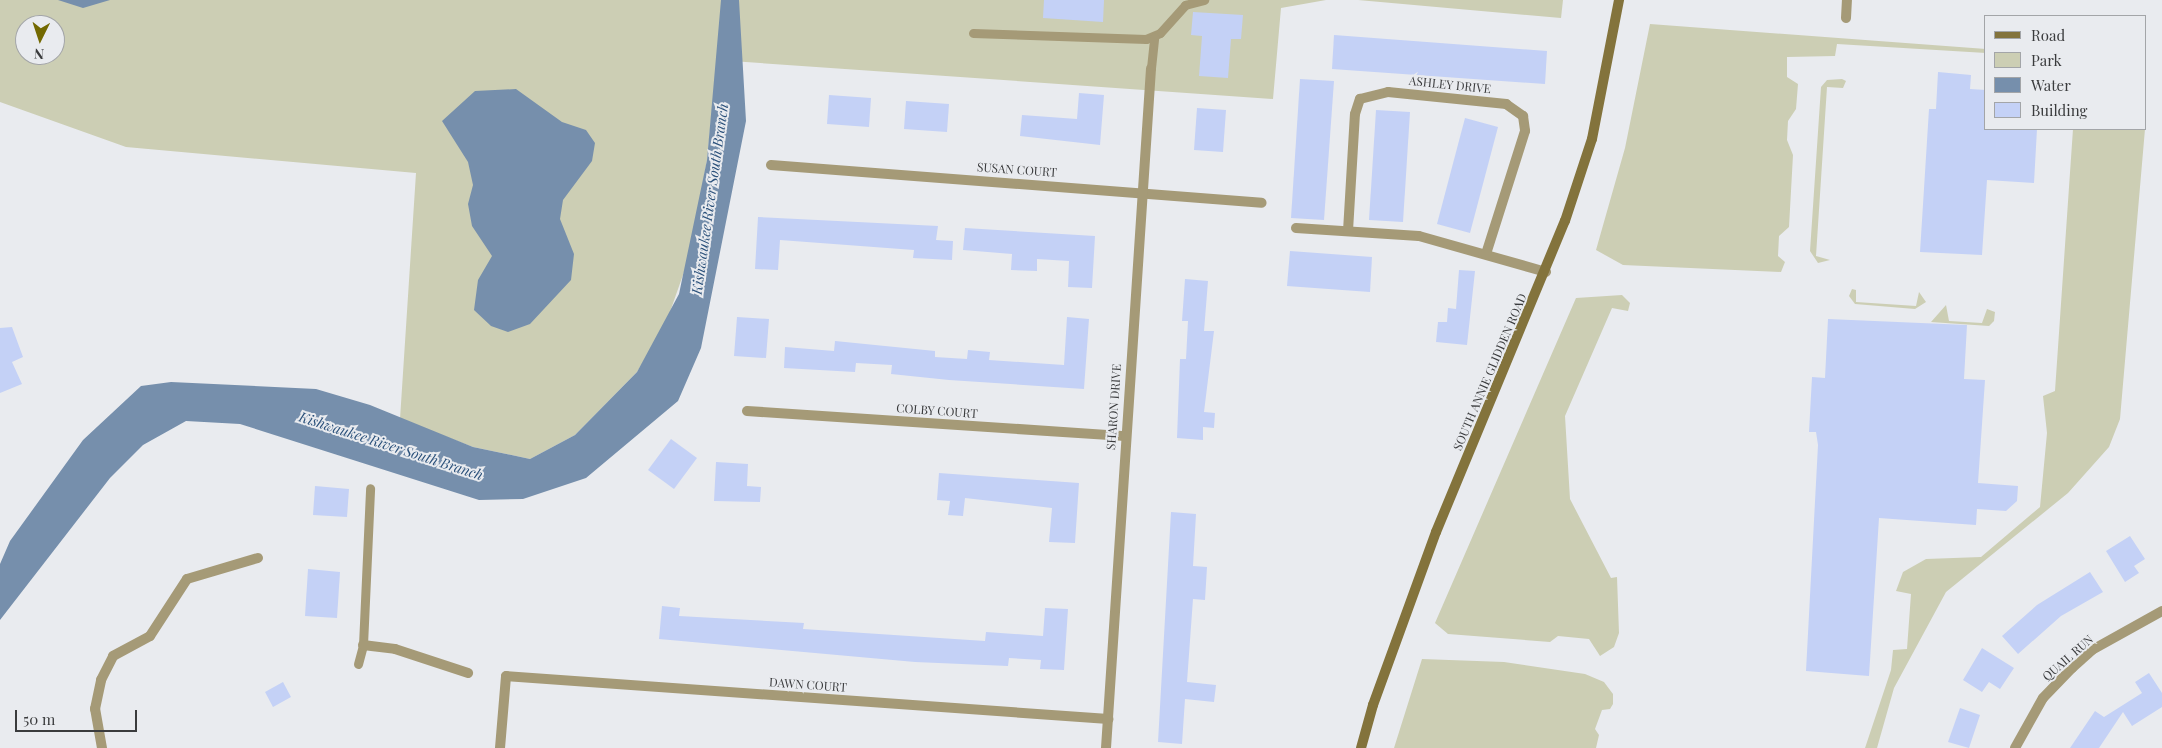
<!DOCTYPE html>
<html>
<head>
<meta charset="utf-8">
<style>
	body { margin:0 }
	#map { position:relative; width:2162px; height:748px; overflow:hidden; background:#e9ebef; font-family:"Playfair Display",serif }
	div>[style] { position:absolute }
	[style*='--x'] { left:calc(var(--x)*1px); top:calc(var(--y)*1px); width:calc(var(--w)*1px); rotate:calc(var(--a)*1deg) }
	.green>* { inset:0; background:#ccceb4 }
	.water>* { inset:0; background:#768fac }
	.building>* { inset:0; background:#c4d1f6 }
	.service>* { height:9px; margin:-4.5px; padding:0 4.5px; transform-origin:4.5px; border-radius:4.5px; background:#a59a77 }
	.pedestrian>* { height:10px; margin:-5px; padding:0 5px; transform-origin:5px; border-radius:5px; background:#a59a77 }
	.minor>* { height:10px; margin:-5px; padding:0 5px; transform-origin:5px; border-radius:5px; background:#a59a77 }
	.secondary>* { height:10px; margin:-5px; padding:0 5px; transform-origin:5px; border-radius:5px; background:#83733c }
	span { translate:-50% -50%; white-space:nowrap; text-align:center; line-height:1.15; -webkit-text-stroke:4px #e9ebef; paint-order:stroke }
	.street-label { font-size:12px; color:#3a3b3d }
	.water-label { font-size:14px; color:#2a507a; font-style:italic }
	.legend { position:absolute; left:1984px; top:15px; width:162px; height:115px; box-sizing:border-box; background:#e9ebef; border:1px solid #a3a5a8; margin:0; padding:6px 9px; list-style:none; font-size:15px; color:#3a3b3d }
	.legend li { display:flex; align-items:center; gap:10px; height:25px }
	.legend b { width:25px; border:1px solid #a3a5a8 }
	.north { position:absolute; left:15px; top:15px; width:50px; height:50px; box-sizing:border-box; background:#e9ebef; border:1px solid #a3a5a8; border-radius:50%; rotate:184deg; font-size:14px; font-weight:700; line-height:20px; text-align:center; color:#3a3b3d }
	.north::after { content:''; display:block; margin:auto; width:18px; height:22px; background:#736900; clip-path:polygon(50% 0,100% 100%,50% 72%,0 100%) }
	.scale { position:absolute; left:15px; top:710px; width:122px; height:22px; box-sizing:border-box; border:2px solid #3a3b3d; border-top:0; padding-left:6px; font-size:15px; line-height:18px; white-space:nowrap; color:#3a3b3d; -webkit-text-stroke:4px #e9ebef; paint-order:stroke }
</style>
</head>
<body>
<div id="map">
	<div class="green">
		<div style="clip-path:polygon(evenodd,0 0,1326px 0,1281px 8px,1273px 99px,717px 60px,707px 160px,690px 255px,665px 326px,637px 372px,575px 435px,530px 459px,473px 447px,400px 419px,416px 173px,126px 147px,0 102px,0 0,25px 25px,55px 25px,55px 55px,25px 55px,25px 25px)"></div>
		<div style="clip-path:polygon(1358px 0,1563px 0,1561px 18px)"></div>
		<div style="clip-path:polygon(1650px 24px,1986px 49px,1986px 53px,1837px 44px,1835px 56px,1787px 57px,1787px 77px,1798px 84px,1796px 109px,1788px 121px,1787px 140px,1793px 155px,1789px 227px,1779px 236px,1778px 256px,1785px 262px,1781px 272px,1623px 265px,1596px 250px,1625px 148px)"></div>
		<div style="clip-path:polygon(1842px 79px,1846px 81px,1843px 88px,1827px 87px,1816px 256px,1830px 260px,1818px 263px,1810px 251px,1821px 87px,1827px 80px)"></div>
		<div style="clip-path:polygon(2073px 129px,2145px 129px,2120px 419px,2109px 447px,2068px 493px,1946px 592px,1894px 688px,1877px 748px,1865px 748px,1891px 670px,1893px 650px,1907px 649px,1911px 594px,1896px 591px,1903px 572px,1926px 559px,1981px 557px,2040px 507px,2047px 433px,2043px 396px,2055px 391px)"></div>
		<div style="clip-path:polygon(1852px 289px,1856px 290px,1856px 302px,1916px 306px,1919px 292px,1926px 302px,1915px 309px,1855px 304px,1849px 296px)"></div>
		<div style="clip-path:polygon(1622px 295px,1630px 303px,1628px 311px,1612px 308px,1565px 416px,1570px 499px,1611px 578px,1617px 577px,1619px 633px,1614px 647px,1600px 656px,1589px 639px,1558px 636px,1550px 642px,1448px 634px,1435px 623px,1576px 298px)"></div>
		<div style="clip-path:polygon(1946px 305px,1949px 321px,1982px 323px,1987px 309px,1995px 312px,1994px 321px,1989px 326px,1931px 322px)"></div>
		<div style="clip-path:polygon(1422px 659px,1504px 662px,1585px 674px,1604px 682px,1613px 694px,1613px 704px,1610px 709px,1602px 710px,1595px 729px,1599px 735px,1596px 748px,1394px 748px)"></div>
	</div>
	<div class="water">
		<div style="clip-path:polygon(58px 0,110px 0,83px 8px)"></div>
		<div style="clip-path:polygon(721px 0,739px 0,746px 121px,701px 348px,678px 401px,586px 478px,523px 499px,479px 500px,240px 424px,186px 421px,143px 445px,110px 478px,0 620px,0 564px,10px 541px,83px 440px,141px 386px,171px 382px,316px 389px,370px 405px,473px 447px,530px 459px,575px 435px,637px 372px,679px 294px,707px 160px)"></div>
		<div style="clip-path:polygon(516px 89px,562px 122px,586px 130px,595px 143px,592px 161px,563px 200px,560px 219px,574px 254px,571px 280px,530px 324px,508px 332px,491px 326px,474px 310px,478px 280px,492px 256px,472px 226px,468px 204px,473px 185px,468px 162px,442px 121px,475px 91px)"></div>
	</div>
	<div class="building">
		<div style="clip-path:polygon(1044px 0,1104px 0,1103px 22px,1043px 18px)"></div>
		<div style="clip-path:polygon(1193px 12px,1243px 15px,1241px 39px,1231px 39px,1228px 78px,1199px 76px,1202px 36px,1191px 35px)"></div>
		<div style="clip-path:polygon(1334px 35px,1547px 51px,1545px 84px,1332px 69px)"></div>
		<div style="clip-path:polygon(1938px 72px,1971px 75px,1970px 89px,1986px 90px,1986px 129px,2037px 129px,2034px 183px,1987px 180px,1982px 255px,1920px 252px,1929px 109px,1936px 109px)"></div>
		<div style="clip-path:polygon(1300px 79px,1334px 81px,1324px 220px,1291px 218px)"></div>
		<div style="clip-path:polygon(1079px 93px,1104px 95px,1100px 145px,1020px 136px,1022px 115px,1077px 119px)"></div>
		<div style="clip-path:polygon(829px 95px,871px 98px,869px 127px,827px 124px)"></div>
		<div style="clip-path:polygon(906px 101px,949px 104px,947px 132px,904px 129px)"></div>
		<div style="clip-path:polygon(1197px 108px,1226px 110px,1223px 152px,1194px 150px)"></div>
		<div style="clip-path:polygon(1376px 110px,1410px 112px,1403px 222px,1369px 220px)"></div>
		<div style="clip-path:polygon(1465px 118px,1498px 127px,1470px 233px,1437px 224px)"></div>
		<div style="clip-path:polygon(758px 217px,938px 226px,936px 240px,953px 241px,952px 260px,913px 258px,914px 250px,780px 240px,778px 270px,755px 269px)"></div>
		<div style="clip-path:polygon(965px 228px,1095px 236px,1092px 288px,1068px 287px,1069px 261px,1037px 259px,1037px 271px,1011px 270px,1012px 254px,963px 250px)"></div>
		<div style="clip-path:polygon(1290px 251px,1372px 257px,1370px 292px,1287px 286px)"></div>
		<div style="clip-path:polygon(1459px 270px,1475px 271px,1467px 345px,1436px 342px,1438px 322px,1447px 322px,1448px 308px,1456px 309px)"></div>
		<div style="clip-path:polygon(1185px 279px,1208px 281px,1204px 331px,1214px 331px,1204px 412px,1215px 413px,1214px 428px,1203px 427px,1203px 440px,1177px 438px,1180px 359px,1186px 359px,1188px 321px,1182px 321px)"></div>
		<div style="clip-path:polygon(737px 317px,769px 319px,766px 358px,734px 356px)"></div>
		<div style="clip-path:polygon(1067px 317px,1089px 319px,1084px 389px,949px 380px,891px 374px,892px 365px,856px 363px,855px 372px,784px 368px,785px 347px,834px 351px,835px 341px,935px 351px,935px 357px,967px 359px,968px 350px,990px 352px,989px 360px,1064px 365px)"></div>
		<div style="clip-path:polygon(1828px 319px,1967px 325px,1964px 379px,1985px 380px,1978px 483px,2018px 486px,2017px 501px,2006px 511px,1977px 509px,1976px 525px,1879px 518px,1869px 676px,1806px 671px,1818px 445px,1816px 432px,1809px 432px,1812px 377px,1825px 378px)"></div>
		<div style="clip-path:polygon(12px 327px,23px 357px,12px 362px,22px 384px,0 393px,0 328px)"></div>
		<div style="clip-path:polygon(671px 439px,697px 458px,674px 489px,648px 470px)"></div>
		<div style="clip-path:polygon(716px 462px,748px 464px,747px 486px,761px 487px,760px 502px,714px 501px)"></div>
		<div style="clip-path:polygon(939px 473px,1079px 483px,1075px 543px,1049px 542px,1052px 508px,965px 498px,963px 516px,948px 515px,950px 501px,937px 500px)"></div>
		<div style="clip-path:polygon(315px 486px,349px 489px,347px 517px,313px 515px)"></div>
		<div style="clip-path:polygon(1171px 512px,1196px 514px,1193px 566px,1207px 567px,1205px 600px,1193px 599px,1187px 682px,1216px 685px,1214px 702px,1185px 699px,1182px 744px,1158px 742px)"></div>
		<div style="clip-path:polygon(2130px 536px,2145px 559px,2134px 566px,2139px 573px,2125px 582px,2106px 551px)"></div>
		<div style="clip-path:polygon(308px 569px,340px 572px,337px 618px,305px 616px)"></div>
		<div style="clip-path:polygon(2090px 572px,2103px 592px,2061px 616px,2018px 654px,2002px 636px,2037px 605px)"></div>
		<div style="clip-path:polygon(662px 606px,680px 608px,679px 616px,804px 623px,803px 629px,985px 641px,986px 632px,1043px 636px,1045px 608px,1068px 609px,1064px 670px,1040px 669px,1041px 660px,1009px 658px,1008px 666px,915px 662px,659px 639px)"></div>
		<div style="clip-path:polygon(1982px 648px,2014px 668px,2000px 689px,1989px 682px,1982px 692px,1963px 680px)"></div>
		<div style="clip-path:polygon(2149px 673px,2162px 693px,2162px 707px,2132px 726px,2123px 712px,2099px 748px,2070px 748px,2095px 711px,2104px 717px,2142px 693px,2135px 682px)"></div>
		<div style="clip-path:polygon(283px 682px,291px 697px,273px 707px,265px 692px)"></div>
		<div style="clip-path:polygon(1960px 708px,1980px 715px,1969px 748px,1948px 742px)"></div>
	</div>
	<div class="service">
		<div style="--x:973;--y:33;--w:173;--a:2"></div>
		<div style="--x:1146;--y:39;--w:15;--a:-23"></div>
		<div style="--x:1160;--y:33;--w:38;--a:-48"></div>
		<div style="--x:1185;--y:5;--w:20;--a:-15"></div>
		<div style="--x:1151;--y:68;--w:31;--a:-84"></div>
		<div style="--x:358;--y:664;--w:20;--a:-75"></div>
		<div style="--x:363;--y:645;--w:157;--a:-87.4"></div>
	</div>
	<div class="pedestrian">
		<div style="--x:363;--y:645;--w:32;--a:7"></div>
		<div style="--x:395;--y:649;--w:77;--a:18.2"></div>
		<div style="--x:102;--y:748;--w:40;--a:-100"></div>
		<div style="--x:95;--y:709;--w:30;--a:-78"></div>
		<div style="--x:101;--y:680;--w:27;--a:-63"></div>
		<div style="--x:113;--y:656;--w:42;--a:-28.4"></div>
		<div style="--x:150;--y:636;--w:68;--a:-57"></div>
		<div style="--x:187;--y:579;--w:74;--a:-16.5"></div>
	</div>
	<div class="minor">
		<div style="--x:1846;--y:18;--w:18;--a:-87"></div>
		<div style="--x:771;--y:165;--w:492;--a:4.4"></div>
		<div style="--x:1296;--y:228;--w:123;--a:3.7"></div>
		<div style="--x:1419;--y:236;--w:132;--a:15.8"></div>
		<div style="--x:1348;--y:231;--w:117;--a:-86.6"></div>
		<div style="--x:1355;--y:114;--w:16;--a:-72"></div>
		<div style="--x:1360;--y:99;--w:29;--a:-14"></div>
		<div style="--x:1388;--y:92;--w:119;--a:5.8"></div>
		<div style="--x:1506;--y:104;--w:21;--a:35"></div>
		<div style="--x:1523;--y:116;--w:15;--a:82"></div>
		<div style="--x:1525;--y:131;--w:129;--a:107.6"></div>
		<div style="--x:747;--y:411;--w:379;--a:3.8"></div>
		<div style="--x:500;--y:748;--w:72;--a:-85.2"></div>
		<div style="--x:506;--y:676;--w:604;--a:4.09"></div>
		<div style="--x:1106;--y:748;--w:681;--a:-86.21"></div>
		<div style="--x:2015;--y:748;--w:57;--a:-60.8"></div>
		<div style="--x:2043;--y:698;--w:42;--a:-46"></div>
		<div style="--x:2072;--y:668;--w:27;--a:-42"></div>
		<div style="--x:2092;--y:650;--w:80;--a:-29.1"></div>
	</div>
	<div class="secondary">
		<div style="--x:1361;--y:748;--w:45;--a:-74.4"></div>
		<div style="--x:1373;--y:705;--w:184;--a:-70"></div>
		<div style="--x:1436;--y:532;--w:337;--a:-67.5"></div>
		<div style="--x:1565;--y:221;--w:86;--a:-71.8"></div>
		<div style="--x:1592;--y:139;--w:142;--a:-79"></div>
	</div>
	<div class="street-label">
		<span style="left:1450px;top:85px;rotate:6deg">ASHLEY DRIVE</span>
		<span style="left:1017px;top:170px;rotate:4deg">SUSAN COURT</span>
		<span style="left:1490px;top:372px;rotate:-67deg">SOUTH ANNIE GLIDDEN ROAD</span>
		<span style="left:1114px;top:407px;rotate:-86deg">SHARON DRIVE</span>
		<span style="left:937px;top:411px;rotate:4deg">COLBY COURT</span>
		<span style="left:2068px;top:658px;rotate:-41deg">QUAIL RUN</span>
		<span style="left:808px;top:685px;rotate:4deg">DAWN COURT</span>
	</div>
	<div class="water-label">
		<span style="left:710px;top:199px;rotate:-82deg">Kishwaukee River South Branch</span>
		<span style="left:391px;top:446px;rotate:18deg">Kishwaukee River South Branch</span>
	</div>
	<ul class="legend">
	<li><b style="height:6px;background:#83733c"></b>Road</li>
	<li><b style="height:14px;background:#ccceb4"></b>Park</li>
	<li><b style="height:14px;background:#768fac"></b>Water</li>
	<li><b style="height:14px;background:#c4d1f6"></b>Building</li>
	</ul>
	<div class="north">N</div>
	<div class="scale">50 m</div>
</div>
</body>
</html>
